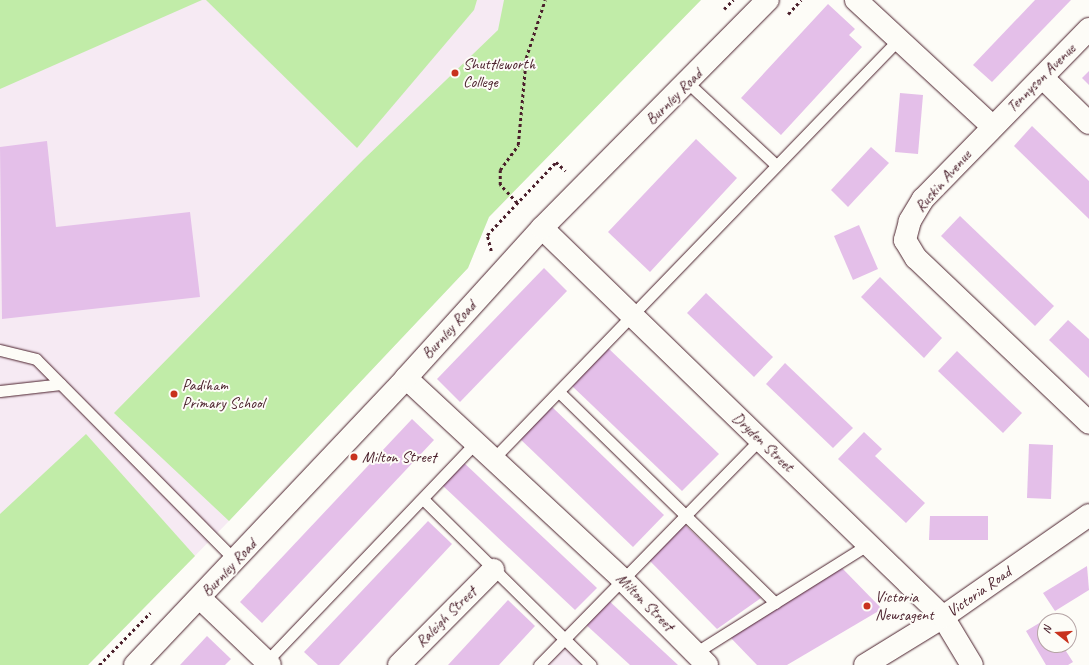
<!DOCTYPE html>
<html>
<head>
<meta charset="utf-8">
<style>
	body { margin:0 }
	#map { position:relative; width:1089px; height:665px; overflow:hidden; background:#fdfcf7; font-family:Caveat,sans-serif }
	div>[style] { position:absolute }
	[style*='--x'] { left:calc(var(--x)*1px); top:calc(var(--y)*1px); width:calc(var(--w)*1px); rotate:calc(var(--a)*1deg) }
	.built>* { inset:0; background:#f6eaf3 }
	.green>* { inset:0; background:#c1eca8 }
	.building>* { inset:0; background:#e4bfe9 }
	.path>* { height:2.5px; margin-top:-1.25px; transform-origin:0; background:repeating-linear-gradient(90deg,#4a1f2b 0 3px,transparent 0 6px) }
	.roads { filter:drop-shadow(0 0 1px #4a1f2b) drop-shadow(0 0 1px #4a1f2b) }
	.lane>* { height:11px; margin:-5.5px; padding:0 5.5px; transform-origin:5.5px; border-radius:5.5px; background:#fdfcf7 }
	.street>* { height:22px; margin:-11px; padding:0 11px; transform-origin:11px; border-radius:11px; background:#fdfcf7 }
	.primary>* { height:22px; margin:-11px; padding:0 11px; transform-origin:11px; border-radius:11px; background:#fdfcf7 }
	.dots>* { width:11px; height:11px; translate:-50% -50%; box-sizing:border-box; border:2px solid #fdfcf7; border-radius:50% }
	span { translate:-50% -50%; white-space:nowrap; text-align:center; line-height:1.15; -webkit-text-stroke:4px #fdfcf7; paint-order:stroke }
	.poi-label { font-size:16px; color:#4a1f2b }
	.left { translate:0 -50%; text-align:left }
	.street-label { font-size:16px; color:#4a1f2b }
	.north { position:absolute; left:1037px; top:613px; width:40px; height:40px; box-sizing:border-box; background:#fdfcf7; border:1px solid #b5a4a5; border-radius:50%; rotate:287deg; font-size:11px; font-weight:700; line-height:16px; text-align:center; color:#4a1f2b }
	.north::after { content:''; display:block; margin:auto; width:14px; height:18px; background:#c8321e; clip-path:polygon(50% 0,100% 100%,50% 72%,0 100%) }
</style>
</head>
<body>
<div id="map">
	<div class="built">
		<div style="clip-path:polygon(0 0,701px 0,489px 217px,468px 268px,229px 521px,88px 665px,0 665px)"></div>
		<div style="clip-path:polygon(564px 644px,586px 665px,544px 665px)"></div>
	</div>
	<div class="green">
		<div style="clip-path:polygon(0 0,202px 0,0 89px)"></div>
		<div style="clip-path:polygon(206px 0,477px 0,474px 10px,357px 148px)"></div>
		<div style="clip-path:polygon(504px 0,701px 0,489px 217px,468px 268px,229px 521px,114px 413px,364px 159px,498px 30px)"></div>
		<div style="clip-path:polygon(86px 434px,195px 556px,88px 665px,0 665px,0 514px)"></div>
	</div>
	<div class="building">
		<div style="clip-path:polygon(1035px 0,1071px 0,992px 82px,973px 65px)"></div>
		<div style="clip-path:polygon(828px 4px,855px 29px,849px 35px,862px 47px,781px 135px,741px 98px)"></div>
		<div style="clip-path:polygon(1089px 71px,1089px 85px,1082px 78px)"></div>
		<div style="clip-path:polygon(900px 93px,923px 95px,918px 154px,895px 152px)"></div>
		<div style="clip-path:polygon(1032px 126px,1089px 181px,1089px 219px,1014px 146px)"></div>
		<div style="clip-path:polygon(696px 139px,737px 178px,650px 272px,608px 232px)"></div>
		<div style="clip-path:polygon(47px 141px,56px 227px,190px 212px,200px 297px,2px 319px,0 147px)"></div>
		<div style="clip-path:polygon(871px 147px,889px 163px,848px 207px,831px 190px)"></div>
		<div style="clip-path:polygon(960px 216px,1054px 306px,1035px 326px,941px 236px)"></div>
		<div style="clip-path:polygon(859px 225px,878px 269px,853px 280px,834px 236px)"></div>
		<div style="clip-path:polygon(544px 268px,567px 291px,460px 402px,437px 379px)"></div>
		<div style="clip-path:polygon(880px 277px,942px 338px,924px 358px,861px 297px)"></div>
		<div style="clip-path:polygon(706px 293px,773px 357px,754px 377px,687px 313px)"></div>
		<div style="clip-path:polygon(1068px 320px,1089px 339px,1089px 378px,1049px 340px)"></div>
		<div style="clip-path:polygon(607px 347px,719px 454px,682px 491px,571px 385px)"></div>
		<div style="clip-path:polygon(957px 351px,1022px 413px,1003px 433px,938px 371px)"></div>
		<div style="clip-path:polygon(785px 363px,853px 428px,833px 448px,766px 384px)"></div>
		<div style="clip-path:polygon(549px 404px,664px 515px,633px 547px,517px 436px)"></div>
		<div style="clip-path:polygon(412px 419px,434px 440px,262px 623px,240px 602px)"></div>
		<div style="clip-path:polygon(864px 432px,882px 449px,875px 456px,925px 503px,906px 523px,838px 459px)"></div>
		<div style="clip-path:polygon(1029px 444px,1053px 445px,1051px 499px,1027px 498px)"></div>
		<div style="clip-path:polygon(462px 461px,597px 588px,575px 610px,441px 484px)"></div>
		<div style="clip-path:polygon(930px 516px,988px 516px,988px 540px,929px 540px)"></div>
		<div style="clip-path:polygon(428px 521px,452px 544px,339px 665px,318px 665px,304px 652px)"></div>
		<div style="clip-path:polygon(682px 522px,761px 598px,717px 629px,646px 557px)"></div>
		<div style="clip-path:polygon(1087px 566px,1089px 590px,1055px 611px,1043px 593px)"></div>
		<div style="clip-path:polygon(841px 567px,882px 609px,787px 665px,757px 665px,728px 635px)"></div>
		<div style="clip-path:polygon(606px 598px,678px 665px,630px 665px,583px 622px)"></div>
		<div style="clip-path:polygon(508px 600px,535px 626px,499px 665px,448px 665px)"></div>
		<div style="clip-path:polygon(1046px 619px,1045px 645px,1062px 645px,1073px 662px,1068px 665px,1046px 665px,1026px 631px)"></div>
		<div style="clip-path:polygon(207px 636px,231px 659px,225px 665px,180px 665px)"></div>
	</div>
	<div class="path">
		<div style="--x:724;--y:9;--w:13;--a:-45"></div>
		<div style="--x:788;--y:14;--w:19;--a:-47"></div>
		<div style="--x:517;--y:203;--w:25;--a:-133"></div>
		<div style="--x:500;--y:185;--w:15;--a:-90"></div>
		<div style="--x:500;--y:170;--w:31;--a:-54"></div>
		<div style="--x:518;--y:145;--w:87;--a:-84.7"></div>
		<div style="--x:526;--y:58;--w:61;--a:-71.9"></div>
		<div style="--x:491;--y:251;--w:16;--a:-104"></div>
		<div style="--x:487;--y:235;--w:100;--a:-46.6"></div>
		<div style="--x:556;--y:162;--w:13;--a:42"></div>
		<div style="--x:99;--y:665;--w:73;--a:-45.6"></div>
	</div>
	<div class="roads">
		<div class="lane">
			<div style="--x:688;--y:83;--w:120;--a:43"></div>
			<div style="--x:0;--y:350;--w:37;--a:14"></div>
			<div style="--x:36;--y:359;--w:284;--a:45.3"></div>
			<div style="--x:0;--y:391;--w:61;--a:-6.5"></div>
			<div style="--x:559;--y:392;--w:302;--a:44.3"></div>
			<div style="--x:494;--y:458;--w:581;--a:-45.98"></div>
			<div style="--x:423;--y:499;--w:236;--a:44.7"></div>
			<div style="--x:695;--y:653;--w:205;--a:-32.1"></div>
			<div style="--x:263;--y:665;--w:308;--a:-46.3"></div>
			<div style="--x:539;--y:665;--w:316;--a:-45.6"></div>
		</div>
		<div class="street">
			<div style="--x:856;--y:0;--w:185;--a:42.8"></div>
			<div style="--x:1089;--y:29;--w:238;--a:134.3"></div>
			<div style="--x:923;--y:199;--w:26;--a:121"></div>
			<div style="--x:910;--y:221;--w:20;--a:105"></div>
			<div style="--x:905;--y:240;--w:21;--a:59"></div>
			<div style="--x:916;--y:258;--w:239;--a:43.6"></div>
			<div style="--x:1043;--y:78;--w:64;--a:44.4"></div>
			<div style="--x:542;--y:228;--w:559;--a:44.13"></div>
			<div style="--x:943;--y:617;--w:56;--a:58.9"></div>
			<div style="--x:406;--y:378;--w:295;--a:42.9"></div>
			<div style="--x:622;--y:579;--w:121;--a:45.3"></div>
			<div style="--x:201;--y:599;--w:95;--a:43.7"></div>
			<div style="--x:399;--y:665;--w:134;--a:-45.3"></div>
			<div style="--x:865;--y:665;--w:92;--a:-31.6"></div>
			<div style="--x:943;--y:617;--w:178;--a:-34.9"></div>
		</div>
		<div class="primary">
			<div style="--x:135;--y:665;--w:395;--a:-46.6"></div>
			<div style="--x:406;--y:378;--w:202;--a:-47.8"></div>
			<div style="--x:542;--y:228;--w:321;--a:-45.3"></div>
		</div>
	</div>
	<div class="dots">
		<div style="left:455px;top:73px;background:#c8321e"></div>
		<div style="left:174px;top:394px;background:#c8321e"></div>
		<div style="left:354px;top:457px;background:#c8321e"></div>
		<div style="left:867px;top:606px;background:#c8321e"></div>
	</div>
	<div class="poi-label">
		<span class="left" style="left:463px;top:73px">Shuttleworth<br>College</span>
		<span class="left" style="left:182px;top:394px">Padiham<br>Primary School</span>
		<span class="left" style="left:362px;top:457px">Milton Street</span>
		<span class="left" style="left:875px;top:606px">Victoria<br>Newsagent</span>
	</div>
	<div class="street-label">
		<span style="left:1041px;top:78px;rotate:-45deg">Tennyson Avenue</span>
		<span style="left:674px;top:97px;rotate:-45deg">Burnley Road</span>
		<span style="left:943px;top:181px;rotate:-49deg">Ruskin Avenue</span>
		<span style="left:449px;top:330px;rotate:-48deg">Burnley Road</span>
		<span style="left:763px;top:442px;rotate:44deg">Dryden Street</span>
		<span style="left:229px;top:568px;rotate:-47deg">Burnley Road</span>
		<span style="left:979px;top:592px;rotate:-35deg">Victoria Road</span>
		<span style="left:645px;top:602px;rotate:45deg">Milton Street</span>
		<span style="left:446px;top:617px;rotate:-45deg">Raleigh Street</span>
	</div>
	<div class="north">N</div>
</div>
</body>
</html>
